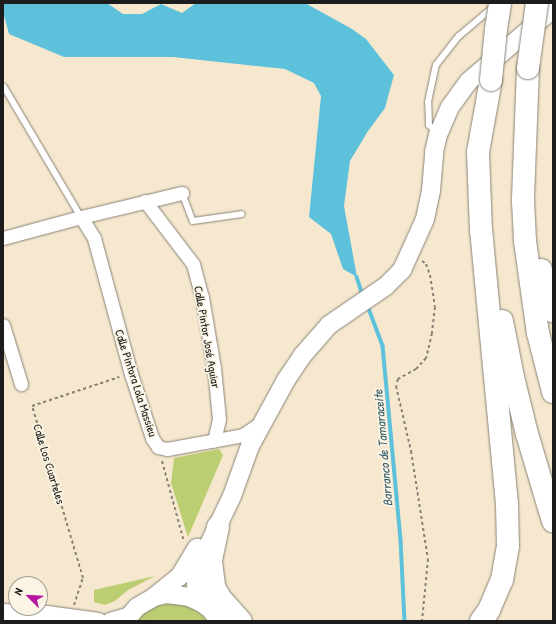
<!DOCTYPE html>
<html>
<head>
<meta charset="utf-8">
<style>
	body { margin:0 }
	#map { position:relative; width:556px; height:624px; overflow:hidden; background:#f6e8cf; font-family:"Patrick Hand",sans-serif }
	div>[style] { position:absolute }
	[style*='--x'] { left:calc(var(--x)*1px); top:calc(var(--y)*1px); width:calc(var(--w)*1px); rotate:calc(var(--a)*1deg) }
	.green>* { inset:0; background:#bbce71 }
	.water>* { inset:0; background:#5dc1db }
	.stream>* { height:3.5px; margin:-1.75px; padding:0 1.75px; transform-origin:1.75px; border-radius:1.75px; background:#5dc1db }
	.path>* { height:2px; margin-top:-1px; transform-origin:0; background:repeating-linear-gradient(90deg,#898276 0 3px,transparent 0 6px) }
	.roads { filter:drop-shadow(0 0 1px #898276) drop-shadow(0 0 1px #898276) }
	.service>* { height:6px; margin:-3px; padding:0 3px; transform-origin:3px; border-radius:3px; background:#fff }
	.minor>* { height:13px; margin:-6.5px; padding:0 6.5px; transform-origin:6.5px; border-radius:6.5px; background:#fff }
	.tertiary>* { height:16px; margin:-8px; padding:0 8px; transform-origin:8px; border-radius:8px; background:#fff }
	.secondary>* { height:18px; margin:-9px; padding:0 9px; transform-origin:9px; border-radius:9px; background:#fff }
	.motorway>* { height:22px; margin:-11px; padding:0 11px; transform-origin:11px; border-radius:11px; background:#fff }
	.bridges { filter:drop-shadow(0 0 1px #898276) drop-shadow(0 0 1px #898276) }
	.motorway-bridge>* { height:22px; margin:-11px; padding:0 11px; transform-origin:11px; border-radius:11px; background:#fff }
	span { translate:-50% -50%; white-space:nowrap; text-align:center; line-height:1.15; -webkit-text-stroke:3.5px #fcf5e5; paint-order:stroke }
	.street-label { font-size:12px; color:#1c1c1c }
	.water-label { font-size:13px; color:#365e68; font-style:italic }
	.frame { position:absolute; inset:0; border:4px solid #1c1c1c; pointer-events:none }
	.north { position:absolute; left:8px; top:576px; width:40px; height:40px; box-sizing:border-box; background:#fcf5e5; border:1px solid #a29e95; border-radius:50%; rotate:294deg; font-size:11px; font-weight:700; line-height:16px; text-align:center; color:#1c1c1c }
	.north::after { content:''; display:block; margin:auto; width:14px; height:18px; background:#b5179e; clip-path:polygon(50% 0,100% 100%,50% 72%,0 100%) }
</style>
</head>
<body>
<div id="map">
	<div class="green">
		<div style="clip-path:polygon(219px 449px,223px 455px,188px 537px,171px 483px,174px 458px)"></div>
		<div style="clip-path:polygon(155px 576px,128px 590px,115px 601px,105px 605px,94px 602px,94px 590px)"></div>
		<div style="clip-path:polygon(174px 603px,189px 607px,202px 615px,207px 621px,136px 621px,145px 612px,159px 605px)"></div>
	</div>
	<div class="water">
		<div style="clip-path:polygon(3px 3px,107px 3px,123px 14px,142px 14px,161px 4px,182px 13px,196px 3px,305px 3px,352px 29px,366px 39px,394px 75px,385px 108px,368px 131px,350px 161px,344px 206px,357px 277px,343px 269px,331px 234px,309px 217px,321px 96px,314px 83px,285px 69px,173px 57px,64px 57px,9px 34px,3px 12px)"></div>
	</div>
	<div class="stream">
		<div style="--x:357;--y:277;--w:19;--a:72"></div>
		<div style="--x:368;--y:306;--w:43;--a:69.4"></div>
		<div style="--x:383;--y:346;--w:195;--a:84.7"></div>
		<div style="--x:401;--y:540;--w:81;--a:87.2"></div>
	</div>
	<div class="path">
		<div style="--x:422;--y:261;--w:5;--a:37"></div>
		<div style="--x:426;--y:264;--w:12;--a:70"></div>
		<div style="--x:430;--y:275;--w:32;--a:81"></div>
		<div style="--x:435;--y:307;--w:26;--a:97"></div>
		<div style="--x:432;--y:333;--w:26;--a:103"></div>
		<div style="--x:426;--y:358;--w:15;--a:132"></div>
		<div style="--x:416;--y:369;--w:21;--a:151"></div>
		<div style="--x:398;--y:379;--w:7;--a:106"></div>
		<div style="--x:396;--y:386;--w:67;--a:77"></div>
		<div style="--x:411;--y:451;--w:109;--a:81.1"></div>
		<div style="--x:428;--y:559;--w:62;--a:95.5"></div>
		<div style="--x:162;--y:461;--w:84;--a:74.8"></div>
		<div style="--x:74;--y:605;--w:28;--a:-72"></div>
		<div style="--x:83;--y:578;--w:179;--a:-106.5"></div>
		<div style="--x:32;--y:406;--w:92;--a:-18.4"></div>
	</div>
	<div class="roads">
		<div class="service">
			<div style="--x:4;--y:87;--w:151;--a:59.4"></div>
			<div style="--x:437;--y:133;--w:11;--a:-135"></div>
			<div style="--x:429;--y:125;--w:23;--a:-92"></div>
			<div style="--x:428;--y:102;--w:38;--a:-78"></div>
			<div style="--x:436;--y:65;--w:37;--a:-52"></div>
			<div style="--x:459;--y:36;--w:43;--a:-40.3"></div>
			<div style="--x:182;--y:193;--w:30;--a:69"></div>
			<div style="--x:193;--y:221;--w:49;--a:-8.1"></div>
		</div>
		<div class="minor">
			<div style="--x:145;--y:201;--w:79;--a:52.7"></div>
			<div style="--x:193;--y:264;--w:34;--a:75"></div>
			<div style="--x:202;--y:297;--w:72;--a:80.4"></div>
			<div style="--x:214;--y:368;--w:51;--a:84.4"></div>
			<div style="--x:219;--y:419;--w:22;--a:103"></div>
			<div style="--x:81;--y:217;--w:25;--a:58"></div>
			<div style="--x:94;--y:238;--w:141;--a:74.8"></div>
			<div style="--x:131;--y:374;--w:67;--a:71.8"></div>
			<div style="--x:152;--y:438;--w:11;--a:56"></div>
			<div style="--x:158;--y:447;--w:9;--a:13"></div>
			<div style="--x:167;--y:449;--w:77;--a:-10.4"></div>
			<div style="--x:243;--y:435;--w:22;--a:-34"></div>
			<div style="--x:3;--y:238;--w:81;--a:-15.1"></div>
			<div style="--x:81;--y:217;--w:104;--a:-13.4"></div>
			<div style="--x:3;--y:325;--w:62;--a:73"></div>
		</div>
		<div class="tertiary">
			<div style="--x:3;--y:612;--w:44;--a:2.6"></div>
			<div style="--x:47;--y:614;--w:52;--a:7.7"></div>
			<div style="--x:110;--y:621;--w:19;--a:-16"></div>
		</div>
		<div class="secondary">
			<div style="--x:154;--y:597;--w:33;--a:-39"></div>
			<div style="--x:180;--y:576;--w:33;--a:-59"></div>
			<div style="--x:202;--y:603;--w:19;--a:-108"></div>
			<div style="--x:196;--y:585;--w:8;--a:-90"></div>
			<div style="--x:196;--y:577;--w:12;--a:-76"></div>
			<div style="--x:199;--y:565;--w:76;--a:-64.4"></div>
			<div style="--x:232;--y:496;--w:53;--a:-70.2"></div>
			<div style="--x:250;--y:446;--w:75;--a:-61.4"></div>
			<div style="--x:286;--y:380;--w:29;--a:-56"></div>
			<div style="--x:302;--y:356;--w:41;--a:-48.9"></div>
			<div style="--x:329;--y:325;--w:69;--a:-34.4"></div>
			<div style="--x:386;--y:286;--w:23;--a:-45"></div>
			<div style="--x:402;--y:270;--w:56;--a:-65.7"></div>
			<div style="--x:425;--y:219;--w:30;--a:-78"></div>
			<div style="--x:431;--y:190;--w:38;--a:-85"></div>
			<div style="--x:434;--y:152;--w:17;--a:-77"></div>
			<div style="--x:438;--y:135;--w:30;--a:-67"></div>
			<div style="--x:450;--y:107;--w:32;--a:-54"></div>
			<div style="--x:469;--y:81;--w:111;--a:-40.6"></div>
			<div style="--x:125;--y:621;--w:18;--a:-49"></div>
			<div style="--x:137;--y:607;--w:20;--a:-30"></div>
			<div style="--x:154;--y:597;--w:12;--a:-14"></div>
			<div style="--x:166;--y:594;--w:23;--a:7"></div>
			<div style="--x:189;--y:597;--w:14;--a:25"></div>
			<div style="--x:202;--y:603;--w:11;--a:38"></div>
			<div style="--x:211;--y:610;--w:14;--a:54"></div>
		</div>
		<div class="motorway">
			<div style="--x:528;--y:68;--w:133;--a:92.2"></div>
			<div style="--x:523;--y:201;--w:40;--a:87.1"></div>
			<div style="--x:525;--y:241;--w:93;--a:82"></div>
			<div style="--x:538;--y:333;--w:61;--a:75.7"></div>
			<div style="--x:541;--y:270;--w:43;--a:73.7"></div>
			<div style="--x:502;--y:321;--w:57;--a:78.9"></div>
			<div style="--x:513;--y:377;--w:59;--a:76.2"></div>
			<div style="--x:527;--y:434;--w:91;--a:73.4"></div>
			<div style="--x:218;--y:527;--w:35;--a:102"></div>
			<div style="--x:211;--y:561;--w:26;--a:83"></div>
			<div style="--x:214;--y:587;--w:13;--a:61"></div>
			<div style="--x:220;--y:598;--w:31;--a:48"></div>
			<div style="--x:481;--y:621;--w:14;--a:-54"></div>
			<div style="--x:489;--y:610;--w:33;--a:-67"></div>
			<div style="--x:502;--y:580;--w:35;--a:-80"></div>
			<div style="--x:508;--y:546;--w:42;--a:-91.4"></div>
			<div style="--x:507;--y:504;--w:274;--a:-95.4"></div>
			<div style="--x:481;--y:231;--w:79;--a:-92.2"></div>
			<div style="--x:478;--y:152;--w:73;--a:-79.8"></div>
		</div>
	</div>
	<div class="bridges">
		<div class="motorway-bridge">
			<div style="--x:528;--y:68;--w:66;--a:-82.1"></div>
			<div style="--x:491;--y:80;--w:51;--a:-84.4"></div>
			<div style="--x:496;--y:29;--w:26;--a:-81"></div>
		</div>
	</div>
	<div class="street-label">
		<span style="left:207px;top:337px;rotate:80deg">Calle Pintor José Aguiar</span>
		<span style="left:136px;top:383px;rotate:72deg">Calle Pintora Lola Massieu</span>
		<span style="left:49px;top:464px;rotate:73deg">Calle Los Cuarteles</span>
	</div>
	<div class="water-label">
		<span style="left:383px;top:448px;rotate:-95deg">Barranco de Tamaraceite</span>
	</div>
	<div class="frame"></div>
	<div class="north">N</div>
</div>
</body>
</html>
